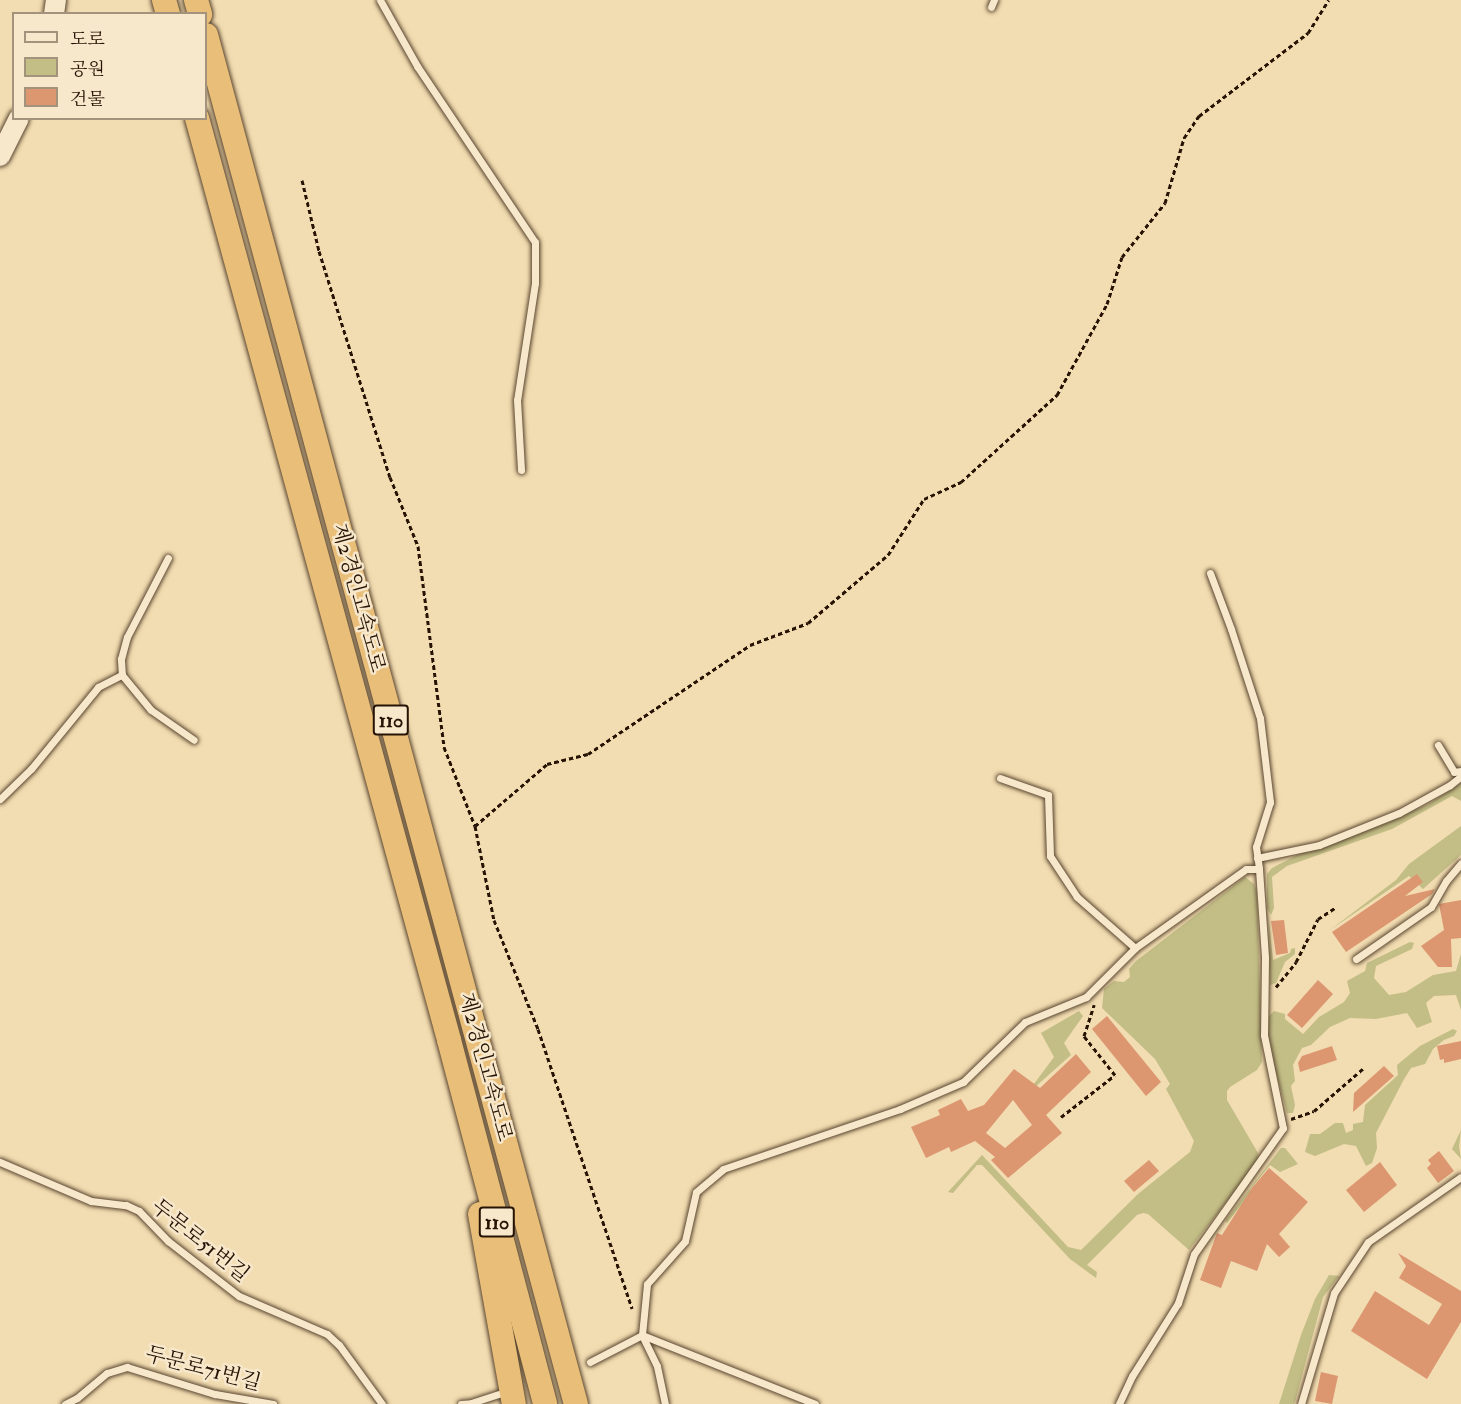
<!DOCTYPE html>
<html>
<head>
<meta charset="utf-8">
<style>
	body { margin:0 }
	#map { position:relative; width:1461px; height:1404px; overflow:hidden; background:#f2dcb1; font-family:"IM FELL Double Pica","Noto Serif KR",serif }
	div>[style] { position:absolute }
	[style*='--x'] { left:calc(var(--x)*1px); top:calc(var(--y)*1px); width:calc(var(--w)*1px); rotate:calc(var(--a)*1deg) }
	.green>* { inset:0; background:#c3be86 }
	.building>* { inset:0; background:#dc9771 }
	.path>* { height:3px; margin-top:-1.5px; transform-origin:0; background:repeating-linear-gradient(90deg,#261304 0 4.5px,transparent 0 7.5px) }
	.roads { filter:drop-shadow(0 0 2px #59452f) drop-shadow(0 0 2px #59452f) }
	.lane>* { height:7px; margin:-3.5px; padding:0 3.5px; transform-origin:3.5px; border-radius:3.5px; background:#f7e8cc }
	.secondary>* { height:20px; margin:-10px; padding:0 10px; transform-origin:10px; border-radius:10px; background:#f7e8cc }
	.highway>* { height:24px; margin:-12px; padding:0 12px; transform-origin:12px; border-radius:12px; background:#e9be78 }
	span { translate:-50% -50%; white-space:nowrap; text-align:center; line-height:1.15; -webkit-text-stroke:5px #f7e8cc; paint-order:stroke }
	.shield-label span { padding:2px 4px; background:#f7e8cc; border:2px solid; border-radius:4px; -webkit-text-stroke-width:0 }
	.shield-label { font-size:20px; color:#261304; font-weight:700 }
	.street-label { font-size:21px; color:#261304 }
	.legend { position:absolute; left:12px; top:12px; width:195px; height:108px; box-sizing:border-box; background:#f7e8cc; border:2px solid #a3937c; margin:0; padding:8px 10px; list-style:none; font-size:18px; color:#261304 }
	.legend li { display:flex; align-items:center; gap:12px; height:30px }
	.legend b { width:30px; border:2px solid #a3937c }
</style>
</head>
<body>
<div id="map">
	<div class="green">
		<div style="clip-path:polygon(1461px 783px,1461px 801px,1452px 796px,1392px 829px,1287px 866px,1272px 877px,1274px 908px,1271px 915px,1267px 908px,1267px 874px,1272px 868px,1297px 855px,1331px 844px,1427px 805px)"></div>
		<div style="clip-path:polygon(1461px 826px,1461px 855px,1423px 889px,1409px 876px,1330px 930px,1396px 880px,1409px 864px)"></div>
		<div style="clip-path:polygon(1245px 877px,1254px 884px,1257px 892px,1262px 1062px,1257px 1070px,1230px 1087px,1227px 1091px,1227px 1100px,1258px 1153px,1259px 1160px,1189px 1250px,1148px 1214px,1143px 1213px,1137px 1215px,1087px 1265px,1097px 1272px,1096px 1278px,1070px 1259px,982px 1165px,977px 1165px,953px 1193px,948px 1192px,982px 1155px,1068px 1247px,1081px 1250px,1138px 1194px,1190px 1152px,1194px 1141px,1166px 1089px,1170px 1084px,1155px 1059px,1102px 1008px,1104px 989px,1114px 981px,1124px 982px,1130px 977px,1129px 969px,1136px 961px)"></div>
		<div style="clip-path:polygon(1269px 921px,1273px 960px,1290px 953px,1291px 949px,1295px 948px,1295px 954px,1285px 962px,1276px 983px,1270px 985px)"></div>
		<div style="clip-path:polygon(1410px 942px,1414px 943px,1412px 949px,1376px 966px,1374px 978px,1389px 995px,1406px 992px,1433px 975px,1456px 971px,1461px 954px,1461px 1010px,1456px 995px,1434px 996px,1426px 1003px,1432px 1022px,1417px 1028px,1407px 1013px,1376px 1019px,1350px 1018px,1330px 1027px,1311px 1045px,1302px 1048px,1293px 1065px,1295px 1081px,1291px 1086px,1295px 1105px,1293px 1113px,1287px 1113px,1269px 1047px,1267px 1018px,1274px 1011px,1285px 1014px,1285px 1019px,1303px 1034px,1319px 1017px,1344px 1002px,1350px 993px,1347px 981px,1365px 971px,1367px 963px)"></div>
		<div style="clip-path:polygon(1079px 1011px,1083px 1016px,1064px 1043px,1071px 1055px,1025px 1096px,1054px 1057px,1041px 1033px)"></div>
		<div style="clip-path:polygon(1453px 1029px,1457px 1031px,1454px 1036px,1444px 1040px,1433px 1049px,1425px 1064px,1411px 1068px,1403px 1081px,1376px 1133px,1377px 1148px,1372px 1163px,1366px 1166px,1356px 1146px,1344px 1144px,1315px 1156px,1305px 1152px,1310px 1134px,1320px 1134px,1335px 1123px,1343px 1123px,1346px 1133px,1353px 1130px,1353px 1124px,1363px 1122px,1365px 1105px,1398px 1075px,1397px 1065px,1420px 1046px)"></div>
		<div style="clip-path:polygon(1461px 1130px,1459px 1146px,1461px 1159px,1452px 1149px)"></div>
		<div style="clip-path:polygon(1281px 1148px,1285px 1148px,1298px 1164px,1280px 1172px,1270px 1165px,1250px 1190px,1266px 1203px,1243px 1203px,1227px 1223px,1225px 1221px)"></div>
		<div style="clip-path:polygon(1329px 1275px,1339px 1276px,1323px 1297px,1295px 1402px,1294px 1404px,1279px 1404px,1301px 1335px,1315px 1299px)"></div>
	</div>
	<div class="building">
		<div style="clip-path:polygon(1417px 874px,1423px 882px,1405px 896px,1435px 889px,1432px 894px,1346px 952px,1332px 932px)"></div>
		<div style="clip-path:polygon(1461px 900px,1461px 938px,1451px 939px,1452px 967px,1438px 967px,1421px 946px,1444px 930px,1439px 904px)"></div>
		<div style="clip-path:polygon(1284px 920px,1288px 953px,1276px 955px,1271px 921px)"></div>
		<div style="clip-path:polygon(1318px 980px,1333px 994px,1302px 1028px,1287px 1015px)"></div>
		<div style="clip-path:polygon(1107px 1016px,1161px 1082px,1146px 1096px,1092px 1029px)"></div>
		<div style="clip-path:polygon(1461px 1041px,1461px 1059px,1444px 1063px,1444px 1059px,1440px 1060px,1437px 1046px)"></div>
		<div style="clip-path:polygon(1332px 1046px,1337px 1060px,1300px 1072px,1298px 1063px,1302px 1056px)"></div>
		<div style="clip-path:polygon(evenodd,1076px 1054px,1091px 1072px,1046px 1115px,1062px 1133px,1008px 1178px,991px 1160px,995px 1157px,975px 1141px,951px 1152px,949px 1147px,926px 1158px,911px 1127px,940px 1115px,938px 1110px,961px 1099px,968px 1111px,984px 1105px,1014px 1069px,1040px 1088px,1076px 1054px,1013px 1100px,1032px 1125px,1005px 1148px,986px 1133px,1013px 1100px)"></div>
		<div style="clip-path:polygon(1384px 1066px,1394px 1076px,1353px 1112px,1354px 1093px)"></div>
		<div style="clip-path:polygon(1439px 1151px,1454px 1171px,1438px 1183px,1427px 1168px,1431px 1164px,1428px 1160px)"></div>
		<div style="clip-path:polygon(1149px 1160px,1159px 1171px,1134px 1192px,1124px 1181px)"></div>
		<div style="clip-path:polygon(1380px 1162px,1397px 1185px,1364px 1212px,1346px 1190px)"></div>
		<div style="clip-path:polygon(1269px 1168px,1308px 1202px,1279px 1234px,1290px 1247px,1279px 1257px,1267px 1244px,1257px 1271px,1231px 1261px,1221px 1288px,1200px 1280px,1217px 1233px,1222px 1235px,1252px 1188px)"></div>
		<div style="clip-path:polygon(1398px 1253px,1461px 1291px,1461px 1322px,1427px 1379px,1351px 1331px,1375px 1291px,1429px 1325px,1442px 1304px,1399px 1278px,1406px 1266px)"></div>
		<div style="clip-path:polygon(1321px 1372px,1338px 1376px,1332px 1404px,1315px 1401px)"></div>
	</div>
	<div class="path">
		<div style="--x:302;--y:180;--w:73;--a:76.5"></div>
		<div style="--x:319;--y:251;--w:237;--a:72.6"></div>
		<div style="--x:390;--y:477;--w:74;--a:67.9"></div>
		<div style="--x:418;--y:546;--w:203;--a:82.6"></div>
		<div style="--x:444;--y:747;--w:85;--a:68.6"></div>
		<div style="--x:475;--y:826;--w:96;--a:78.6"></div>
		<div style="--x:494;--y:920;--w:118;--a:68"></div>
		<div style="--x:538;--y:1029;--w:295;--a:71.4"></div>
		<div style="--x:475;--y:826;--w:95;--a:-40.7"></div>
		<div style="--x:547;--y:764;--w:42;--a:-13.7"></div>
		<div style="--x:588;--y:754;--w:195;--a:-33.9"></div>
		<div style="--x:750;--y:645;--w:62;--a:-20.8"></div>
		<div style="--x:808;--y:623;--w:105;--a:-40.4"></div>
		<div style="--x:888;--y:555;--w:67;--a:-57.3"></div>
		<div style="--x:924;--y:499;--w:41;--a:-24.7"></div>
		<div style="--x:961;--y:482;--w:130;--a:-42.2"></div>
		<div style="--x:1057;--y:395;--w:104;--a:-61.2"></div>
		<div style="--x:1107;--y:304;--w:49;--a:-72.3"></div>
		<div style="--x:1122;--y:257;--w:69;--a:-51.5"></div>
		<div style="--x:1165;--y:203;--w:68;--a:-73.7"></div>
		<div style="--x:1184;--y:138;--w:27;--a:-56"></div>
		<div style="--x:1199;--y:116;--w:137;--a:-37.3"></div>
		<div style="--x:1308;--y:33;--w:39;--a:-58"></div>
		<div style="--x:1276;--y:987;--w:32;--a:-51"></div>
		<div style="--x:1296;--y:962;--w:48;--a:-62.9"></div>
		<div style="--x:1318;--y:919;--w:20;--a:-33"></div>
		<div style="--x:1061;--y:1117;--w:68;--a:-37.9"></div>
		<div style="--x:1115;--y:1075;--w:50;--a:-128.5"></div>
		<div style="--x:1084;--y:1036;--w:33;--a:-72"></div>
		<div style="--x:1291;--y:1119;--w:24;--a:-19"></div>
		<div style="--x:1314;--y:1111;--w:67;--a:-40.8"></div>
	</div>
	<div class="roads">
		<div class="lane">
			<div style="--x:380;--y:0;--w:76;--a:60.7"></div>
			<div style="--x:417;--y:66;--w:212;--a:56.2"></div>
			<div style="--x:535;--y:242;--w:41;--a:90"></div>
			<div style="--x:535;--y:283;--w:118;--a:98.7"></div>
			<div style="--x:517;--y:400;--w:70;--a:86.7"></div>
			<div style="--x:991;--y:7;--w:8;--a:-67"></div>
			<div style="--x:1210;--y:573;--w:60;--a:69.4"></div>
			<div style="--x:1231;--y:629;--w:94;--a:72"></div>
			<div style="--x:1260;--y:718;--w:85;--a:83.2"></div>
			<div style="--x:1270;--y:802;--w:47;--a:107.3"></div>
			<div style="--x:1256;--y:847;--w:22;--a:82"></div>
			<div style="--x:122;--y:675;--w:16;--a:-94"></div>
			<div style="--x:121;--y:659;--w:23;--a:-75"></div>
			<div style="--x:127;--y:637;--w:89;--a:-62.6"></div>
			<div style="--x:1438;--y:745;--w:31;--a:59"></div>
			<div style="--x:1454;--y:772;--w:7;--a:-8"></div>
			<div style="--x:1000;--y:778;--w:51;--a:19.5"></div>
			<div style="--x:1048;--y:795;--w:61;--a:88.1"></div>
			<div style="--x:1050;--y:856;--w:49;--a:56.6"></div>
			<div style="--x:1077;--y:897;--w:77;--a:41.3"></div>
			<div style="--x:0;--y:799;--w:43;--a:-44.1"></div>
			<div style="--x:31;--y:769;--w:106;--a:-50.7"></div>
			<div style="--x:98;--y:687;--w:27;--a:-27"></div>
			<div style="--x:122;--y:675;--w:45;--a:50.4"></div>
			<div style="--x:151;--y:710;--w:52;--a:34.9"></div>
			<div style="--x:1257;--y:858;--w:63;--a:-11.8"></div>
			<div style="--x:1319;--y:845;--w:86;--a:-21.8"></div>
			<div style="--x:1399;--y:813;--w:58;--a:-28.8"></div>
			<div style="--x:1450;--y:785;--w:14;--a:-39"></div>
			<div style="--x:1356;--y:959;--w:91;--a:-34.7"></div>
			<div style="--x:1431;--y:907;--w:30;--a:-60"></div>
			<div style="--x:1446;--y:881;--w:23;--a:-50"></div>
			<div style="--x:0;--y:1162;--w:99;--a:23.2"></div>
			<div style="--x:91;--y:1201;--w:35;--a:7"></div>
			<div style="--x:126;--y:1205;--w:14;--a:25"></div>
			<div style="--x:139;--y:1211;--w:42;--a:46"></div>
			<div style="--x:168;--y:1241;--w:90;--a:37.8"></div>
			<div style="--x:239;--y:1296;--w:96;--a:23.4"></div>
			<div style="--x:327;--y:1334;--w:16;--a:43"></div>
			<div style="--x:339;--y:1345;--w:73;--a:53.9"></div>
			<div style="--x:590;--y:1362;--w:59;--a:-27.4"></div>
			<div style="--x:642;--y:1335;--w:186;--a:21.7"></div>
			<div style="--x:471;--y:1403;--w:29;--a:-18"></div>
			<div style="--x:65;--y:1404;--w:13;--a:-27"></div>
			<div style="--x:77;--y:1398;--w:39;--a:-40"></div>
			<div style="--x:107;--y:1373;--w:21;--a:-17"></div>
			<div style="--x:127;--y:1367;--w:92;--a:17.1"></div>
			<div style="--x:215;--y:1394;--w:59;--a:9.8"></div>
			<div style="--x:461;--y:1404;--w:14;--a:-4"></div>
			<div style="--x:665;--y:1404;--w:39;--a:-102"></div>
			<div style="--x:657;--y:1366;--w:34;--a:-116"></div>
			<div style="--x:642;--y:1335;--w:51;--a:-84.4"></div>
			<div style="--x:647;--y:1284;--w:57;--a:-48.5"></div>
			<div style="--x:685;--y:1241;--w:50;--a:-77.3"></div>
			<div style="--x:696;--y:1192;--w:35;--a:-40"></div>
			<div style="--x:723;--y:1169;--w:187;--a:-18.7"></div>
			<div style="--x:900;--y:1109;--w:69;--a:-23.2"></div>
			<div style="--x:963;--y:1082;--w:86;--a:-44.1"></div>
			<div style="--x:1025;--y:1022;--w:66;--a:-22.3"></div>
			<div style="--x:1086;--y:997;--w:69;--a:-45"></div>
			<div style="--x:1135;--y:948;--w:136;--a:-35.4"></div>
			<div style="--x:1246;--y:869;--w:13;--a:0"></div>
			<div style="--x:1259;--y:869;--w:89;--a:86.1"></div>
			<div style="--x:1265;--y:958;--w:77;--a:90.7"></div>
			<div style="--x:1264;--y:1035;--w:95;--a:78.5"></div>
			<div style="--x:1283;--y:1128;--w:154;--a:125.2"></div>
			<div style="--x:1194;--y:1254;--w:52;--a:108.1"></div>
			<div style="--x:1178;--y:1303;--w:86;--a:122.2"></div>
			<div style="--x:1132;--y:1376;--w:31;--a:115"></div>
			<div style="--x:1301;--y:1404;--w:116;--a:-73.4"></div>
			<div style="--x:1334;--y:1293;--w:61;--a:-56.3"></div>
			<div style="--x:1368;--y:1242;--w:113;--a:-35"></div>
		</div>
		<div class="secondary">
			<div style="--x:54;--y:14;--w:14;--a:-82"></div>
			<div style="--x:0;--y:156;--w:42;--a:-63.4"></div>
		</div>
		<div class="highway">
			<div style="--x:164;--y:0;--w:15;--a:74"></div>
			<div style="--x:196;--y:0;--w:15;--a:74"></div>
			<div style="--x:206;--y:35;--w:1418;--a:74.88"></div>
			<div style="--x:197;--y:118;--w:956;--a:74.71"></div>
			<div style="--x:449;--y:1040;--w:376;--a:75.2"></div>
			<div style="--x:480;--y:1214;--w:193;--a:79.9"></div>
		</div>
	</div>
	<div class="shield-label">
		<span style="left:391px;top:720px">110</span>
		<span style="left:497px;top:1222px">110</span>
	</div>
	<div class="street-label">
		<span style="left:358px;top:598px;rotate:75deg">제2경인고속도로</span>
		<span style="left:485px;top:1067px;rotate:75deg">제2경인고속도로</span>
		<span style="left:200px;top:1241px;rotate:39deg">두문로51번길</span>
		<span style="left:203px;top:1369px;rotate:15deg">두문로71번길</span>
	</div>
	<ul class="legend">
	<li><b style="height:8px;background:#f7e8cc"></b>도로</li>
	<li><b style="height:16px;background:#c3be86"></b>공원</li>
	<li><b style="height:16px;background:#dc9771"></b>건물</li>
	</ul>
</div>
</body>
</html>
